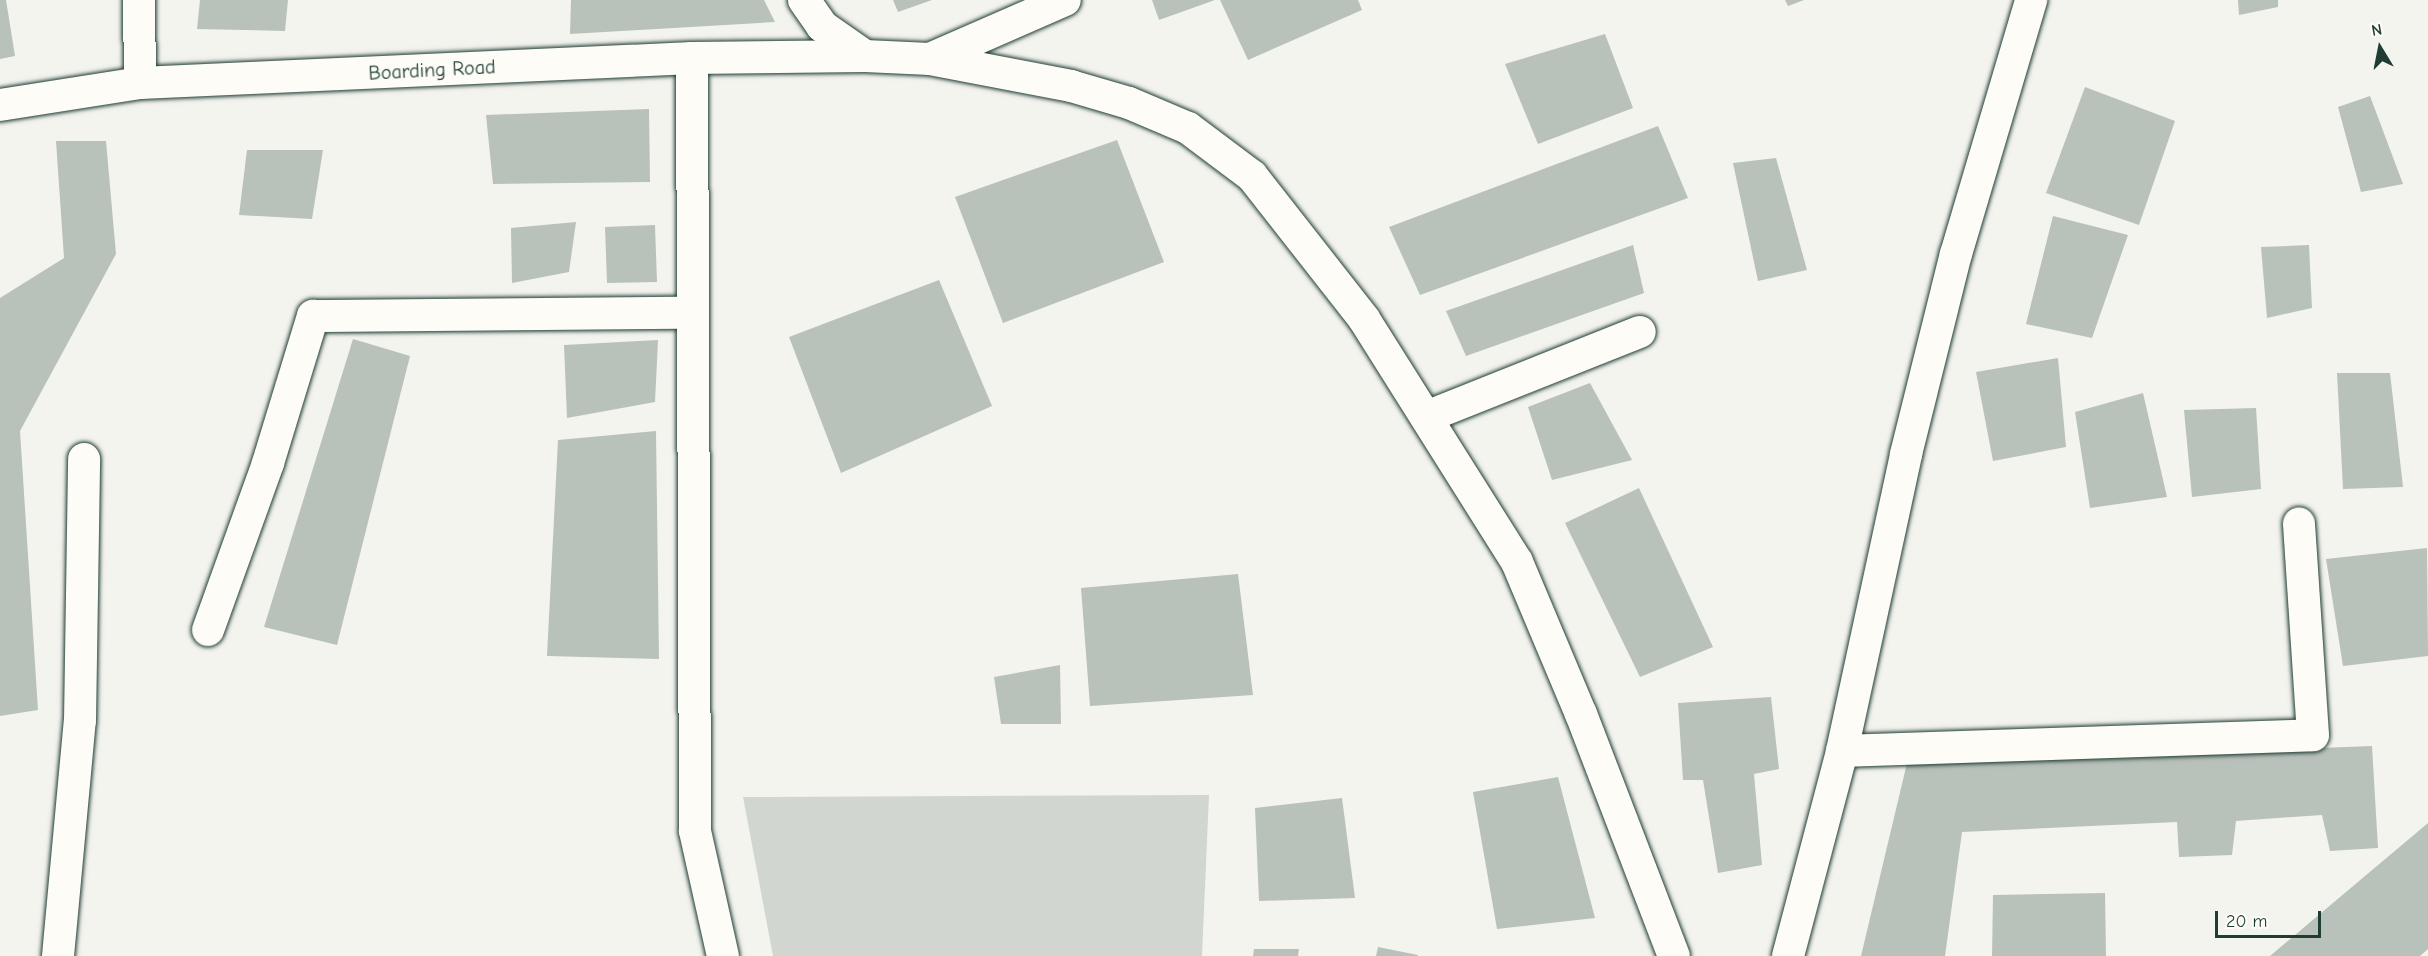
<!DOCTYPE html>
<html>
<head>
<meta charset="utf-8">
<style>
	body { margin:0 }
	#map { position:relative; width:2428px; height:956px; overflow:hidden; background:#f4f4ef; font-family:"Comic Neue",sans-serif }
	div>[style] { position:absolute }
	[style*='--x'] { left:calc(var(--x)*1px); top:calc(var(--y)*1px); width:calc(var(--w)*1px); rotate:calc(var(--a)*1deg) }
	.green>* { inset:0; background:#d1d6d1 }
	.building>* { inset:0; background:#b9c1bb }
	.roads { filter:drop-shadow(0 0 2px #1f3d34) drop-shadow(0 0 2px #1f3d34) }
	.street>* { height:32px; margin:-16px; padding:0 16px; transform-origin:16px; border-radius:16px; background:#fdfcf7 }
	span { translate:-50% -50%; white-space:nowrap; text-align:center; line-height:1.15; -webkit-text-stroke:4.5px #fdfcf7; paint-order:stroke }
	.street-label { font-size:20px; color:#1f3d34 }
	.north { position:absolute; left:2350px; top:18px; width:60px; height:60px; -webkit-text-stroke:4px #fdfcf7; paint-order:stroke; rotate:350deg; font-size:16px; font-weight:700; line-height:24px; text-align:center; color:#1f3d34 }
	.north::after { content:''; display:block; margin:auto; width:21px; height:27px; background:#1f3d34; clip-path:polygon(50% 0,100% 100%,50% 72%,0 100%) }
	.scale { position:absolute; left:2215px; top:911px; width:106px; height:27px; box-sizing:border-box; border:3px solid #1f3d34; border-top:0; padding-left:8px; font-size:18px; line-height:21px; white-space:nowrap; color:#1f3d34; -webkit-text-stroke:4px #fdfcf7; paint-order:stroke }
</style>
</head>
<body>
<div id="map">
	<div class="green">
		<div style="clip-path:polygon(1209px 795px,1202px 956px,773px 956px,743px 797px)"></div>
	</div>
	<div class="building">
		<div style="clip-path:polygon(0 0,6px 0,15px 56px,0 59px)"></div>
		<div style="clip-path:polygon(200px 0,288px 0,285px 31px,197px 29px)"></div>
		<div style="clip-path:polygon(571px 0,764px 0,775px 22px,570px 34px)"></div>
		<div style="clip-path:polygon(893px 0,932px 0,898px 12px)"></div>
		<div style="clip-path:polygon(1152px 0,1215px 0,1159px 20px)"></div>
		<div style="clip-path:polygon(1220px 0,1358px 0,1362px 10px,1248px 60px)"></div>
		<div style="clip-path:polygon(1785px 0,1804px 0,1788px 6px)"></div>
		<div style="clip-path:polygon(2238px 0,2278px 0,2278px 7px,2239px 15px)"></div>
		<div style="clip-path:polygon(1605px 34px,1633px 108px,1538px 144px,1505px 64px)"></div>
		<div style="clip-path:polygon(2085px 87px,2175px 121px,2139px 225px,2046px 193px)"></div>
		<div style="clip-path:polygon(2370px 96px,2403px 184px,2361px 192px,2338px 107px)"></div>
		<div style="clip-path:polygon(649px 109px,650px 182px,493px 184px,486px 115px)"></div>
		<div style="clip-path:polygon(1658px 126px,1688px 198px,1420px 295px,1389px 227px)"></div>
		<div style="clip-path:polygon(1117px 140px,1164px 262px,1003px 323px,955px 197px)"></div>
		<div style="clip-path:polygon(56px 141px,106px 141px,116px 254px,20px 431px,38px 710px,0 716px,0 298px,64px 258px)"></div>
		<div style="clip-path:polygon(247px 150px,323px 150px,312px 219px,239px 215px)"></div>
		<div style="clip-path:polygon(1776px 158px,1807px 270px,1758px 281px,1733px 163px)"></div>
		<div style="clip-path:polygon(2053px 216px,2128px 235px,2092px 338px,2026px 324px)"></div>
		<div style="clip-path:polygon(576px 222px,569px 272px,512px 283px,511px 228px)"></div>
		<div style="clip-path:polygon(655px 225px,657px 282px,607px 283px,605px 227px)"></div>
		<div style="clip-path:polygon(1633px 245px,1644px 293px,1466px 356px,1446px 311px)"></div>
		<div style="clip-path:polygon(2309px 245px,2312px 308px,2267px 318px,2261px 247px)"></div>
		<div style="clip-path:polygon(939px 280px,992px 406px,841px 473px,789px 337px)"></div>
		<div style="clip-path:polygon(353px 339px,410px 356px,337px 645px,264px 627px)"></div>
		<div style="clip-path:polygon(658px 340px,655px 402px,567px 418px,564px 345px)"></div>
		<div style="clip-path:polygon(2058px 358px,2066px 447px,1993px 461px,1976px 372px)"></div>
		<div style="clip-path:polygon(2337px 373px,2390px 373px,2403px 487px,2343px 489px)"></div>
		<div style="clip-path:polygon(1590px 383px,1632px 460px,1552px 480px,1528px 407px)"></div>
		<div style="clip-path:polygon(2143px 393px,2167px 497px,2090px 508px,2075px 412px)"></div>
		<div style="clip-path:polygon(2256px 408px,2261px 489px,2192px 497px,2184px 410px)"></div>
		<div style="clip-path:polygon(656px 431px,659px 659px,547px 656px,558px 440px)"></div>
		<div style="clip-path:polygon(1639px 488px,1713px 647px,1640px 677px,1565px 523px)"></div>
		<div style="clip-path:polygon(2427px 548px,2428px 656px,2343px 666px,2326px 559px)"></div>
		<div style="clip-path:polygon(1238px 574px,1253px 695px,1090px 706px,1081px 588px)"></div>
		<div style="clip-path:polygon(1060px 665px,1061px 724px,1001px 724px,994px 677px)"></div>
		<div style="clip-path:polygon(1771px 697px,1779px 769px,1754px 774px,1762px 865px,1718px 873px,1703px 780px,1683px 780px,1678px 703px)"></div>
		<div style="clip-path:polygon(2372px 746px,2378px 848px,2330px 851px,2322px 815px,2236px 821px,2232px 855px,2179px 857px,2177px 822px,1962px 832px,1945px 956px,1861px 956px,1907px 763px)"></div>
		<div style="clip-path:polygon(1558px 777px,1595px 918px,1497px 929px,1473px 792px)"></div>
		<div style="clip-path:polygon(1342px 798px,1355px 898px,1259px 901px,1255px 808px)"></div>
		<div style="clip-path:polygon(2428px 823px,2428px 949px,2420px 956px,2270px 956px)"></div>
		<div style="clip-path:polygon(2105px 893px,2106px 956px,1992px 956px,1993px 895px)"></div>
		<div style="clip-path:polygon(1378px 947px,1418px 955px,1418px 956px,1376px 956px)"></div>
		<div style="clip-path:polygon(1254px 949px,1299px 949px,1298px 956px,1253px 956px)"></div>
	</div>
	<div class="roads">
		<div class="street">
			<div style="--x:139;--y:0;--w:83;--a:89.3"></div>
			<div style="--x:804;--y:0;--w:32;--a:55"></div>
			<div style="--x:822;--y:26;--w:52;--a:34.9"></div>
			<div style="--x:865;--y:56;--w:65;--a:2.6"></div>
			<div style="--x:930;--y:59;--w:144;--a:10.8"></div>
			<div style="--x:1071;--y:86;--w:60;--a:16.3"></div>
			<div style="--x:1129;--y:103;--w:64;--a:23"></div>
			<div style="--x:1188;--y:128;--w:80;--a:36.9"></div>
			<div style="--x:1252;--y:176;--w:182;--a:51.9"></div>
			<div style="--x:1364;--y:319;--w:287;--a:57.8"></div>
			<div style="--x:1517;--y:562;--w:165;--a:67.2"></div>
			<div style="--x:1581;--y:714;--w:259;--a:69"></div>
			<div style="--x:692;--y:58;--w:773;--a:89.78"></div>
			<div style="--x:695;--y:831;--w:128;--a:77.4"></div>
			<div style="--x:930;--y:59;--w:147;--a:-23.6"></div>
			<div style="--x:0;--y:105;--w:142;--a:-8.9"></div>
			<div style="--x:140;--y:83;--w:553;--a:-2.59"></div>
			<div style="--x:692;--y:58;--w:173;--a:-0.7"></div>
			<div style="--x:1426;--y:417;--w:230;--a:-21.7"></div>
			<div style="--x:208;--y:630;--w:177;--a:-70.2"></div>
			<div style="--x:268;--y:463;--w:154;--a:-73"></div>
			<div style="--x:313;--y:316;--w:378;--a:-0.5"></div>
			<div style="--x:1842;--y:751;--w:471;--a:-1.9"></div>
			<div style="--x:2313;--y:735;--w:212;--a:-93.8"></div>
			<div style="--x:58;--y:956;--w:236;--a:-84.7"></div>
			<div style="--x:80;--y:721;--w:262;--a:-89.1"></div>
			<div style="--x:1788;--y:956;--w:212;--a:-75.2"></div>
			<div style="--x:1842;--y:751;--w:304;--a:-77.8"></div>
			<div style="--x:1906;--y:454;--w:206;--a:-76"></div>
			<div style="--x:1956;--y:254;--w:265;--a:-73.5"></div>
		</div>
	</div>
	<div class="street-label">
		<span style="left:432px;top:70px;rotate:-3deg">Boarding Road</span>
	</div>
	<div class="north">N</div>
	<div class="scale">20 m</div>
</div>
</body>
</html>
